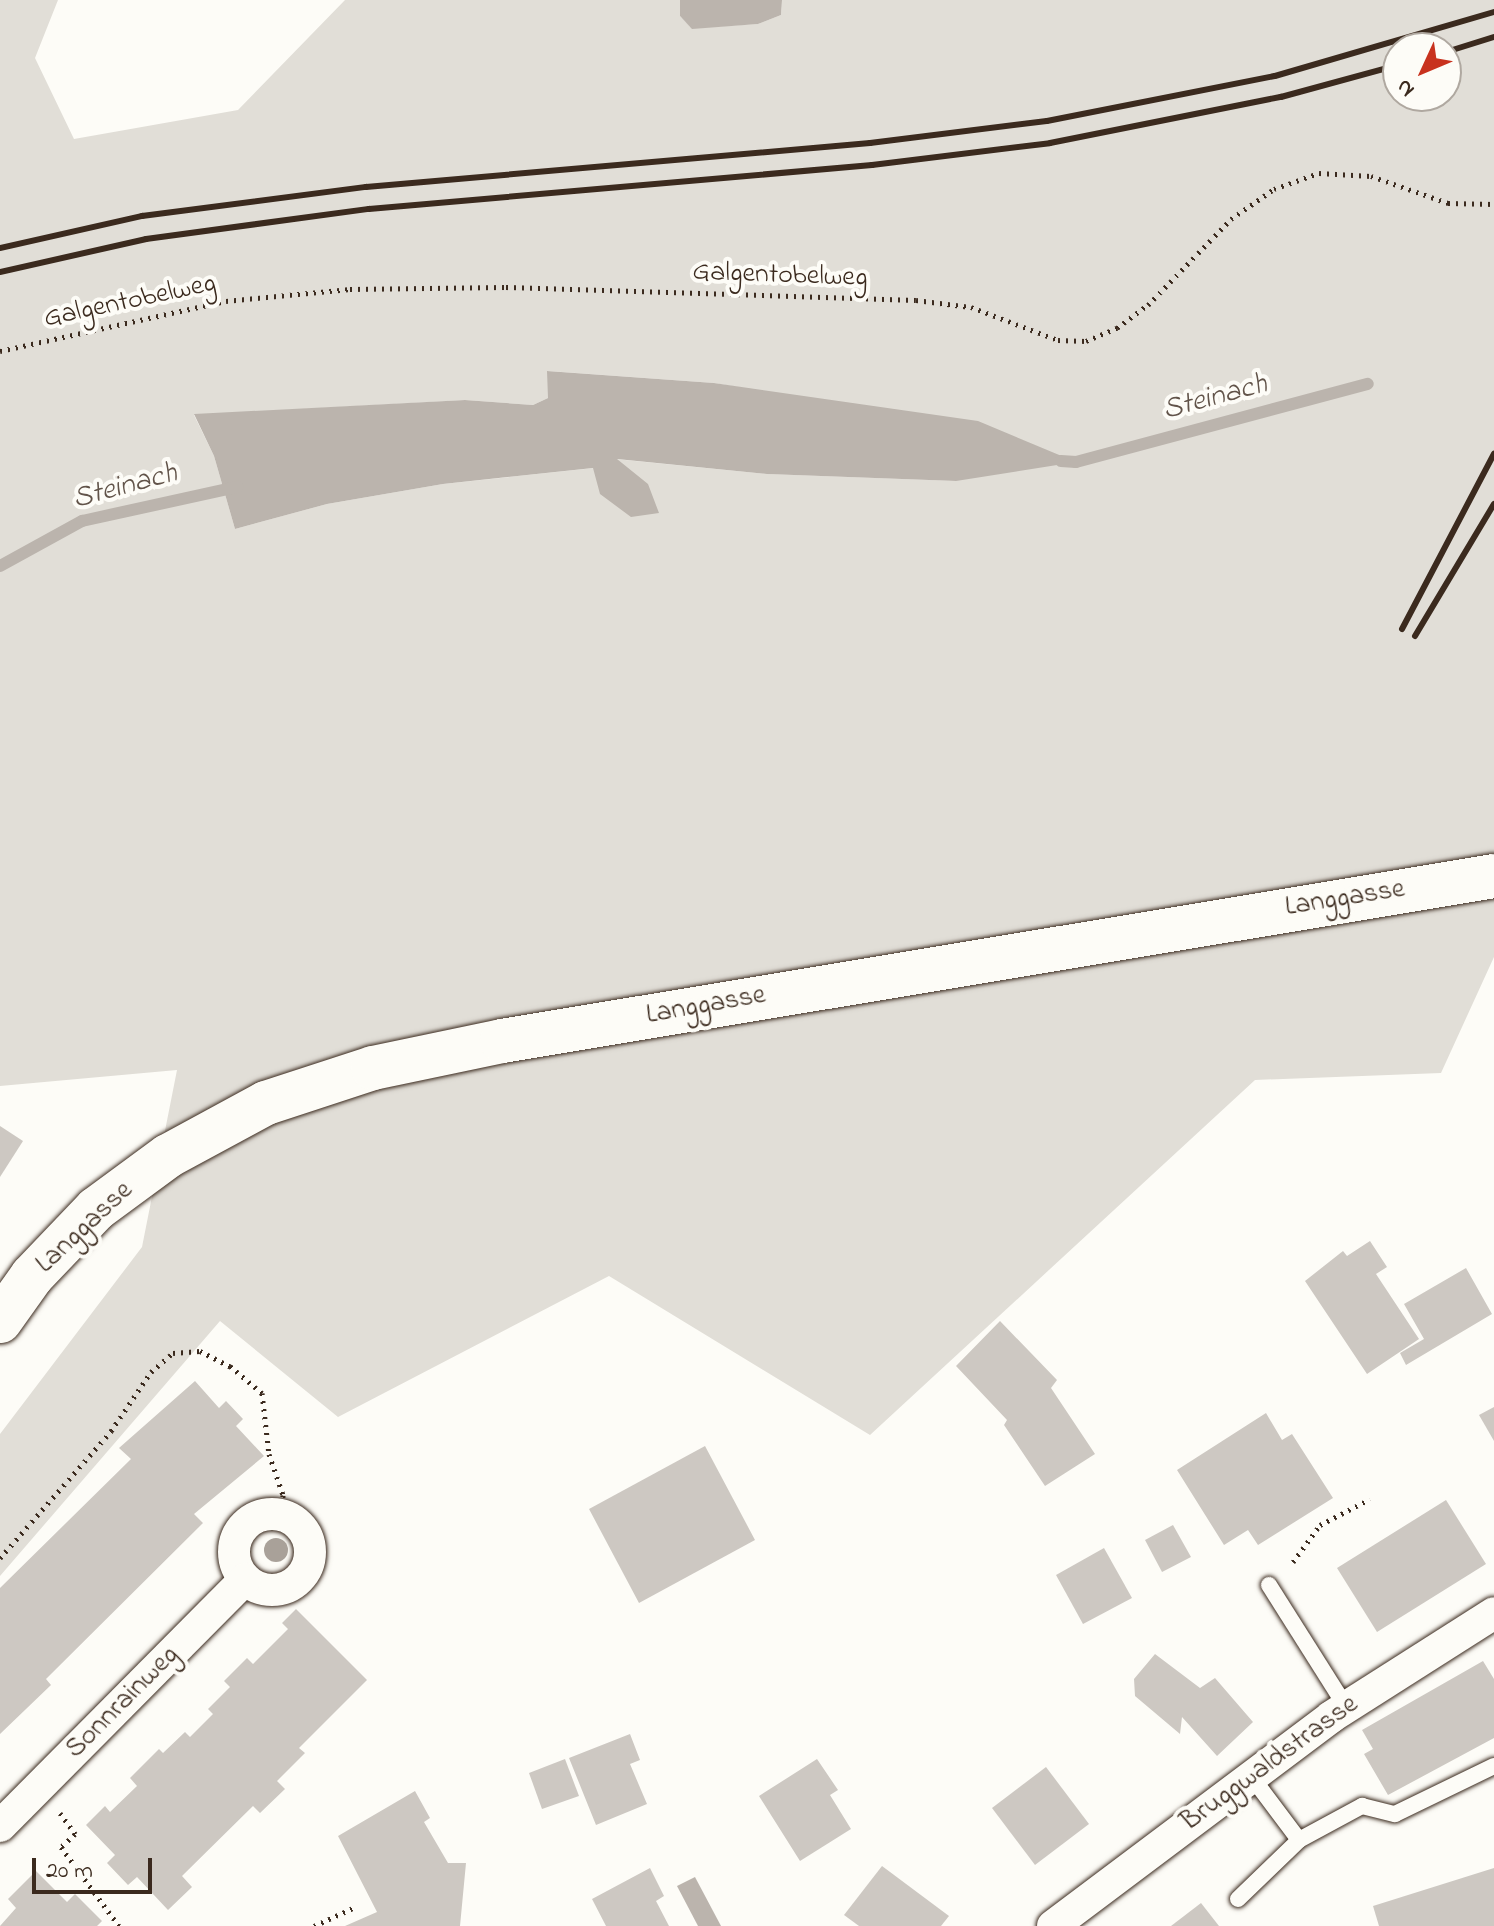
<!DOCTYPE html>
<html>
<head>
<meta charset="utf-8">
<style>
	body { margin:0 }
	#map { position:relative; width:1494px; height:1926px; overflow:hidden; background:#fdfcf7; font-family:"Indie Flower",sans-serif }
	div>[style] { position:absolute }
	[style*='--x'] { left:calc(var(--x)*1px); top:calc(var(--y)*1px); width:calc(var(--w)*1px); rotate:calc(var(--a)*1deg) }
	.green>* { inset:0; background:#e1ded7 }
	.water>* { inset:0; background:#bbb4ad }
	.stream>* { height:12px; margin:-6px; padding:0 6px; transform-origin:6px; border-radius:6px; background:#bbb4ad }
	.building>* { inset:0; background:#cdc8c2 }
	.path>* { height:5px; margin-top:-2.5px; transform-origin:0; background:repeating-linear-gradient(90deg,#3b2a1e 0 2px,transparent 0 8px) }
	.roads { filter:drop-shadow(0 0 2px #3b2a1e) drop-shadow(0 0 2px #3b2a1e) }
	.lane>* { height:16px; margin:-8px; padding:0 8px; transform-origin:8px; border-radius:8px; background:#fdfcf7 }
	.street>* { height:32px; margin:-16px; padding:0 16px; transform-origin:16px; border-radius:16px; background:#fdfcf7 }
	.street>.ring { margin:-16px; padding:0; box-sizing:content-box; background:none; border:32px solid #fdfcf7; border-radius:50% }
	.secondary>* { height:44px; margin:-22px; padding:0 22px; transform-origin:22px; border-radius:22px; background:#fdfcf7 }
	.rail>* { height:6px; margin:-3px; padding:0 3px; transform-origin:3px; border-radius:3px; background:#3b2a1e }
	.trees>* { width:24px; height:24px; margin:-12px; border-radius:50%; background:#a9a199 }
	span { translate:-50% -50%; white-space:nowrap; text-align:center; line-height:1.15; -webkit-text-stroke:8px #fdfcf7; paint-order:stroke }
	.street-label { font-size:28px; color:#3b2a1e }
	.water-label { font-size:30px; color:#615349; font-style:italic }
	.north { position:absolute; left:1382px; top:32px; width:80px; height:80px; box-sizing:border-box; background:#fdfcf7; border:2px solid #afa8a0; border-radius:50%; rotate:226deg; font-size:22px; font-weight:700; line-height:32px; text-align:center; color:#3b2a1e }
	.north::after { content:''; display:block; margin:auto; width:28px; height:36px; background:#c8321e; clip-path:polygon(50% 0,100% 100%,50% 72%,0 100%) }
	.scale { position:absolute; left:32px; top:1858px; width:120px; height:36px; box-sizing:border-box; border:4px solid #3b2a1e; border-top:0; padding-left:10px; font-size:24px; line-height:28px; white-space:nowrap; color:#3b2a1e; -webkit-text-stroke:6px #fdfcf7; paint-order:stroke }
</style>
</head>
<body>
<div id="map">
	<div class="green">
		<div style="clip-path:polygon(evenodd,0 0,58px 0,35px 58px,74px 139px,238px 110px,345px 0,680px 0,680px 16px,692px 28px,758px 24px,781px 15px,782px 0,1494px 0,1494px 957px,1441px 1073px,1255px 1080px,870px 1435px,609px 1276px,338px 1417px,220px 1321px,0 1576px,0 1434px,142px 1247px,177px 1070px,0 1086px,0 0,1398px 48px,1446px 48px,1446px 96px,1398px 96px,1398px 48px,0 0,548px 371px,714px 383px,839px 404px,956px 481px,767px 474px,615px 459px,594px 468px,443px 484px,327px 504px,235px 529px,214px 456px,194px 415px,465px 400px,533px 405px,548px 398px,548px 371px)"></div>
	</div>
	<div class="water">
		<div style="clip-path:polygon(680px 0,782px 0,781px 15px,758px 24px,692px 29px,680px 16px)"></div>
		<div style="clip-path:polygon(547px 371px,714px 383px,978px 421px,1076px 462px,956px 481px,767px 474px,617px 459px,648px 484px,659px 513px,631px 517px,600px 494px,593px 468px,443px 484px,327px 504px,235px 529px,214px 456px,194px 414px,465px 400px,533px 405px,548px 398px)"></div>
		<div style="clip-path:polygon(695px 1877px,721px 1926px,698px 1926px,677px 1886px)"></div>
	</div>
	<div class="stream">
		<div style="--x:1061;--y:461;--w:15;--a:4"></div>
		<div style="--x:1076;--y:462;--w:302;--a:-15"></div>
		<div style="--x:0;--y:566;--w:94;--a:-28.8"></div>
		<div style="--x:82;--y:521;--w:159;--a:-12.4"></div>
	</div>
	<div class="building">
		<div style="clip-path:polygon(0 1126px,23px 1141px,0 1177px)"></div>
		<div style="clip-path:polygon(1370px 1241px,1387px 1267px,1376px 1274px,1419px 1339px,1367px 1374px,1305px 1281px,1343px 1251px,1347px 1256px)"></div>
		<div style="clip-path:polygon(1466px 1268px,1492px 1314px,1406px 1365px,1400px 1353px,1424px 1339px,1404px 1304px)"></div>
		<div style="clip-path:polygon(1000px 1321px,1057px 1380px,1051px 1388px,1095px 1454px,1045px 1486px,1004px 1425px,1007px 1420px,956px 1366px)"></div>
		<div style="clip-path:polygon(195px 1381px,219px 1408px,226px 1401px,243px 1419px,236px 1426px,264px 1456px,194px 1514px,203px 1523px,46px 1679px,51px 1685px,0 1734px,0 1588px,131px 1459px,119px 1448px)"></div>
		<div style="clip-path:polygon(1494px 1407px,1494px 1441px,1479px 1415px)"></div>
		<div style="clip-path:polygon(1266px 1413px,1282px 1440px,1292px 1434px,1333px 1498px,1258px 1545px,1248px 1530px,1224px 1545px,1177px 1470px)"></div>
		<div style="clip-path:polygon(705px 1446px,755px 1540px,639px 1603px,589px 1509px)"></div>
		<div style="clip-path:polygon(1446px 1500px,1486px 1564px,1377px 1632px,1337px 1568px)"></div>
		<div style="clip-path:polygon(1173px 1525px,1191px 1557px,1162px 1572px,1145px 1540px)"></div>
		<div style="clip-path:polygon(1104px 1548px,1132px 1598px,1083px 1624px,1056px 1575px)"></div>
		<div style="clip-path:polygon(296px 1609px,367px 1680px,299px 1748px,305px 1753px,277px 1781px,285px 1789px,260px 1813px,253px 1806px,182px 1876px,192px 1887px,168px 1910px,137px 1877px,128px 1885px,107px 1863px,115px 1855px,86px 1825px,105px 1806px,110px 1812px,137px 1786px,130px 1778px,159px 1749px,163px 1753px,185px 1732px,190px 1737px,213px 1714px,208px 1709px,230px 1687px,224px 1681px,247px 1658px,253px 1664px,288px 1629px,282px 1623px)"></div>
		<div style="clip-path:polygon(1155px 1654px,1200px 1688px,1215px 1678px,1253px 1722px,1217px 1756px,1182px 1717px,1180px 1734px,1135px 1696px,1134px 1679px)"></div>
		<div style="clip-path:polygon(1483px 1661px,1494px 1679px,1494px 1738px,1388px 1795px,1364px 1754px,1373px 1749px,1362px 1730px)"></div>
		<div style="clip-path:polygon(630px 1734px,640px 1760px,630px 1764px,647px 1804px,596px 1825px,569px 1758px)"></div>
		<div style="clip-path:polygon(565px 1759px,579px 1796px,542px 1809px,529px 1773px)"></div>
		<div style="clip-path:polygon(817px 1759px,838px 1790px,830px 1795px,851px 1829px,800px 1861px,759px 1796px)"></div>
		<div style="clip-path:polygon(1046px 1767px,1089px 1824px,1035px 1865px,992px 1808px)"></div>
		<div style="clip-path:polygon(415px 1791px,430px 1818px,424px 1822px,448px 1863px,466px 1863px,460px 1926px,345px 1926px,377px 1912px,338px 1836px)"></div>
		<div style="clip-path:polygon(882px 1866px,949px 1916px,941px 1926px,859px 1926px,844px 1915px)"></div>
		<div style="clip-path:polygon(650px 1868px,664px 1896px,656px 1901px,669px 1926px,606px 1926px,592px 1899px)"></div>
		<div style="clip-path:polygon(1494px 1868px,1494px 1926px,1379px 1926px,1373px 1906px)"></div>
		<div style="clip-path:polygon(36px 1871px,67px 1902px,75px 1894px,102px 1921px,97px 1926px,0 1926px,16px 1908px,8px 1899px)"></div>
		<div style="clip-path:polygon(1201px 1903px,1219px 1926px,1171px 1926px)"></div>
	</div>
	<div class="path">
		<div style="--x:0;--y:351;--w:231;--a:-12.5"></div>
		<div style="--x:226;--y:301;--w:125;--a:-5.5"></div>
		<div style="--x:350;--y:289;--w:156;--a:-0.7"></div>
		<div style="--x:506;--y:287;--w:410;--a:1.8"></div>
		<div style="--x:916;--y:300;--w:55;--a:7.3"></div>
		<div style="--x:971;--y:307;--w:93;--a:20.8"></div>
		<div style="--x:1058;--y:340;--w:28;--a:2"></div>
		<div style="--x:1086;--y:341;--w:34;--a:-23"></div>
		<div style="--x:1117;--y:328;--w:39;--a:-37"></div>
		<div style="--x:1148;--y:305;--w:120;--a:-46"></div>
		<div style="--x:1231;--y:219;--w:52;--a:-34.9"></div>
		<div style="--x:1274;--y:189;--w:48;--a:-19.6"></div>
		<div style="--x:1319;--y:173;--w:52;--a:3.3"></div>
		<div style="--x:1371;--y:176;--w:82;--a:19.3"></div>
		<div style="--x:1448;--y:203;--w:46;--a:1.2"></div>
		<div style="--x:0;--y:1558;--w:169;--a:-48.8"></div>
		<div style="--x:111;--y:1431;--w:71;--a:-55.9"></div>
		<div style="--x:151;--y:1372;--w:29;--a:-41"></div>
		<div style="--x:173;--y:1353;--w:27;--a:-4"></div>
		<div style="--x:200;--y:1351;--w:34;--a:27"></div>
		<div style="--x:230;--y:1366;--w:42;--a:40.2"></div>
		<div style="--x:262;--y:1393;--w:61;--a:83.5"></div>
		<div style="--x:269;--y:1454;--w:43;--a:71.1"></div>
		<div style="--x:283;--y:1495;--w:20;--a:93"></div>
		<div style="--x:1293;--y:1562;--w:46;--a:-53.9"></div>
		<div style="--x:1320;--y:1525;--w:56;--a:-27.5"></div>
		<div style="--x:60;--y:1813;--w:26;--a:54"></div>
		<div style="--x:75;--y:1834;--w:19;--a:137"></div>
		<div style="--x:61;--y:1847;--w:98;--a:53.7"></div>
		<div style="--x:314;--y:1926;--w:43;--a:-24.8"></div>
	</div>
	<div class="roads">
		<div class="lane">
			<div style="--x:1269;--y:1585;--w:144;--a:57.7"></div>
			<div style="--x:1251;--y:1776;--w:80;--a:53.1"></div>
			<div style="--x:1299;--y:1840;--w:72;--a:-28.4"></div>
			<div style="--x:1362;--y:1806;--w:34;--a:14"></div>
			<div style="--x:1395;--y:1814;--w:110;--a:-25.9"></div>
			<div style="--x:1238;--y:1899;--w:85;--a:-44"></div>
		</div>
		<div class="street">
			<div class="ring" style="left:234px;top:1514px;width:44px;height:44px"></div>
			<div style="--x:0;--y:1826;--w:348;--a:-45.2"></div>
			<div style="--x:1053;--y:1926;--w:348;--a:-36.9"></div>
			<div style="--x:1331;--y:1717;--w:193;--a:-32.5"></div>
		</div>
		<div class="secondary">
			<div style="--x:0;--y:1321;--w:55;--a:-54.6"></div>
			<div style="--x:32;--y:1276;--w:93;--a:-46.3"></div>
			<div style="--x:96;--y:1209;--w:89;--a:-36.4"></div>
			<div style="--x:168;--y:1156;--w:111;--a:-28.4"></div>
			<div style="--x:266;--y:1103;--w:113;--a:-18.1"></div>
			<div style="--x:373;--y:1068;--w:132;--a:-11.8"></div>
			<div style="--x:502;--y:1041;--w:1006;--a:-9.44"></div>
		</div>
	</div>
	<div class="rail">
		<div style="--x:1446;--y:52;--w:50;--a:-17.4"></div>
		<div style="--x:0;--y:248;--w:146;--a:-12.7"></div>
		<div style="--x:142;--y:216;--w:226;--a:-7.4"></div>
		<div style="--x:366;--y:187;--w:506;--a:-4.99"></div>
		<div style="--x:870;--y:143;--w:178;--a:-7.1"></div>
		<div style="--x:1047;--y:121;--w:232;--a:-11.2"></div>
		<div style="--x:1275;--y:76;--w:228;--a:-16.3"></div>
		<div style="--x:0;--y:272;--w:150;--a:-12.7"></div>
		<div style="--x:146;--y:239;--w:225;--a:-7.7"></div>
		<div style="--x:369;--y:209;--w:505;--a:-5"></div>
		<div style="--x:872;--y:165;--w:179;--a:-7"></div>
		<div style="--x:1050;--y:143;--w:236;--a:-11.3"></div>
		<div style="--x:1281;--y:97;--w:121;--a:-15.3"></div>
		<div style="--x:1402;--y:629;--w:198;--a:-62.3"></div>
		<div style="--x:1415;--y:636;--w:154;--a:-59.1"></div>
	</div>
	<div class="trees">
		<div style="left:276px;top:1550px"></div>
	</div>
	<div class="street-label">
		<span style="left:780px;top:276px;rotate:2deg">Galgentobelweg</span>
		<span style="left:130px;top:302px;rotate:-12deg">Galgentobelweg</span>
		<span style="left:1345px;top:899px;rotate:-9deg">Langgasse</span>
		<span style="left:706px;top:1006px;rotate:-10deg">Langgasse</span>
		<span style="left:85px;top:1228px;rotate:-43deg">Langgasse</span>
		<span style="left:123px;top:1703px;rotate:-45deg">Sonnrainweg</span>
		<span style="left:1270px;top:1764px;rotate:-36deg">Bruggwaldstrasse</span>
	</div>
	<div class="water-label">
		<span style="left:1215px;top:398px;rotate:-15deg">Steinach</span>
		<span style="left:125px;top:487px;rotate:-15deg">Steinach</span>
	</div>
	<div class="north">N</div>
	<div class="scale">20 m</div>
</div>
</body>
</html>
